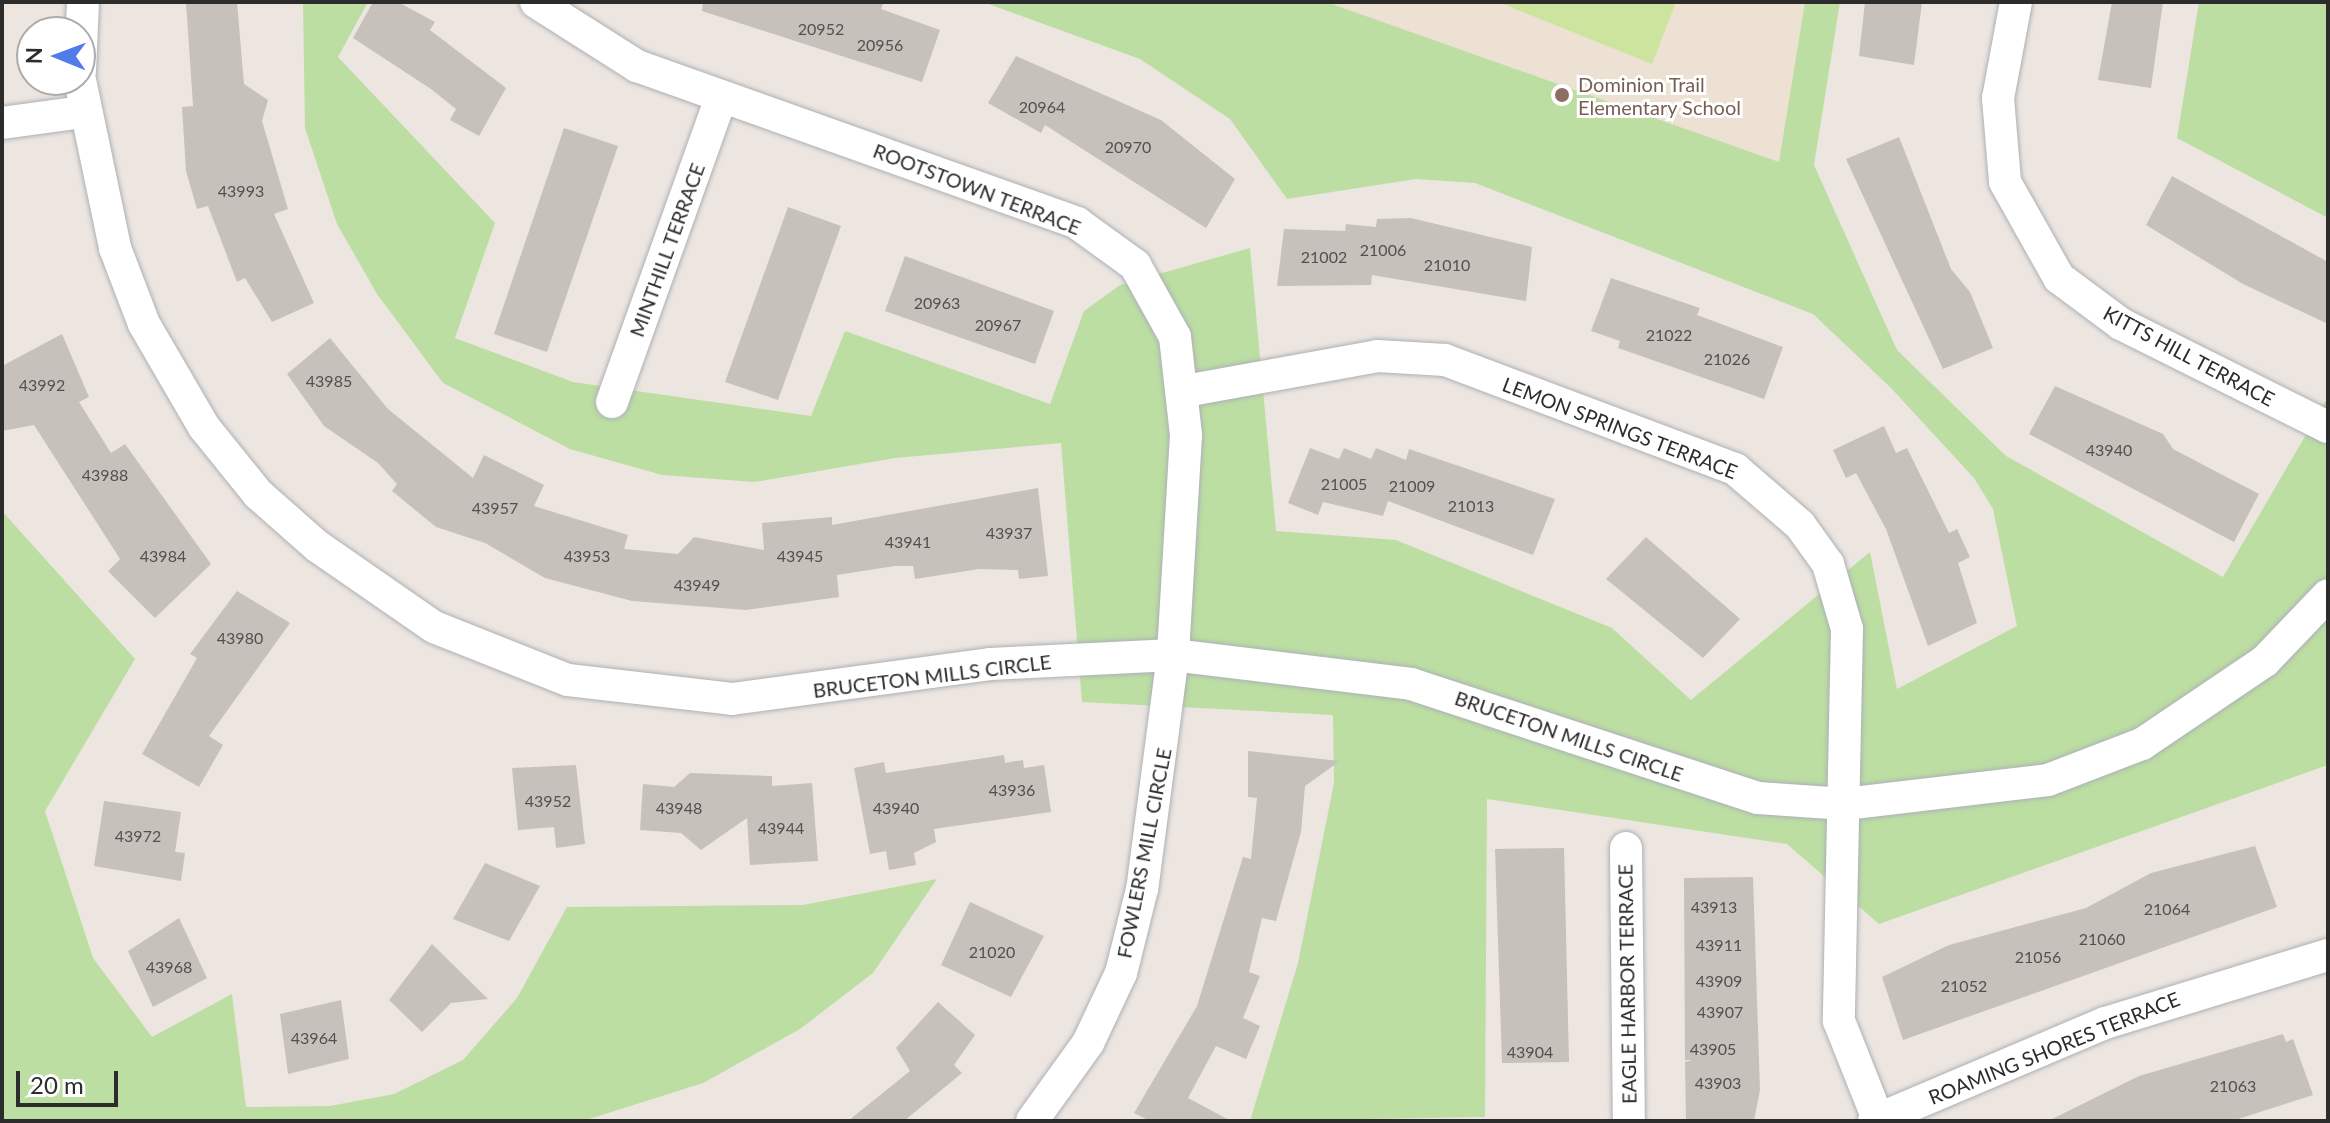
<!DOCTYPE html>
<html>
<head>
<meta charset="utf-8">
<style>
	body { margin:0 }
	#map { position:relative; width:2330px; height:1123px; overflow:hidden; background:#ede6e0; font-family:Lato,sans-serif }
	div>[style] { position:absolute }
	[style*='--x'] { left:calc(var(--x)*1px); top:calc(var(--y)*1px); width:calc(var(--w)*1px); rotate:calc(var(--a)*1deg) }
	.education>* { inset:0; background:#ece1d2 }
	.green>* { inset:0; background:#bcdea2 }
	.pitch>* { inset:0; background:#cde49f }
	.building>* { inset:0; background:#c6c1bb }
	.roads { filter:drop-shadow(0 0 2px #adb0b7) drop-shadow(0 0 2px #adb0b7) }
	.minor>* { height:32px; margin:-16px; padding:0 16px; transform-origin:16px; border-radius:16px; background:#fff }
	.dots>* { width:22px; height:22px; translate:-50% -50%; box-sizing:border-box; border:4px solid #fff; border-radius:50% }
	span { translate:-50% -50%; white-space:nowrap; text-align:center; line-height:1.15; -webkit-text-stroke:6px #fff; paint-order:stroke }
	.number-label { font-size:16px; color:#525150 }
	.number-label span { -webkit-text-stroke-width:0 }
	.education-label { font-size:20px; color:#785e54 }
	.left { translate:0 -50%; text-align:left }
	.street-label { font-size:20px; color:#2c2c2c }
	.frame { position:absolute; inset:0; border:4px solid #2c2c2c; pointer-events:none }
	.north { position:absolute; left:16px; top:16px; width:80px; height:80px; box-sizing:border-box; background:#fff; border:2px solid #ababab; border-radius:50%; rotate:271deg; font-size:22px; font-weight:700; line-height:32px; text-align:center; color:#2c2c2c }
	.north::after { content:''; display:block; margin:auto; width:28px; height:36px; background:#507bea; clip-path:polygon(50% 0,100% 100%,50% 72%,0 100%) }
	.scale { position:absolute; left:16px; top:1071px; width:102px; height:36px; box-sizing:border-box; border:4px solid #2c2c2c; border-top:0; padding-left:10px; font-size:24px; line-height:28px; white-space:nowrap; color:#2c2c2c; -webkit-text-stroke:6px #fff; paint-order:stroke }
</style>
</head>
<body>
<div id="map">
	<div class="education">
		<div style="clip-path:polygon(1066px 2px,1805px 2px,1766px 246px)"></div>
	</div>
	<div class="green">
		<div style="clip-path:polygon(303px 2px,368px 2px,338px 57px,495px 223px,455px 338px,573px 382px,811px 416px,845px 331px,1050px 404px,1084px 311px,1120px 285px,1250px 248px,1276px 531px,1396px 540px,1612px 628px,1691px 700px,1870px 552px,1897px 689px,2017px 626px,1993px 509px,1974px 478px,1891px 388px,1813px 314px,1475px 183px,1416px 179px,1287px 199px,1230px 119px,1140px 59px,983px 2px,1326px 2px,1779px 162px,1805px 2px,1840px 2px,1814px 165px,1897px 350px,2006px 456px,2223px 577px,2328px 397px,2328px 765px,1879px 924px,1787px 844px,1487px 799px,1485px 1117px,1250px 1121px,1298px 963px,1334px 783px,1333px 715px,1082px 702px,1061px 443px,895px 458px,755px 482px,662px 475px,570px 449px,443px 383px,377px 294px,337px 224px,305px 128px)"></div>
		<div style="clip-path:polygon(2199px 2px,2328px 2px,2328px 218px,2177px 138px)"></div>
		<div style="clip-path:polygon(2px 511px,135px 659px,45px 811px,93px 958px,152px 1037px,232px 994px,246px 1107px,330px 1106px,394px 1094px,463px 1060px,517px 998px,567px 907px,803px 905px,937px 879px,873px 973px,800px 1029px,703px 1083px,583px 1121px,2px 1121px)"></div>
	</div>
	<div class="pitch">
		<div style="clip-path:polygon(1498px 2px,1676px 2px,1652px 64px)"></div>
	</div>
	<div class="building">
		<div style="clip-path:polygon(186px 2px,237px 2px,244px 84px,268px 100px,262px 121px,288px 209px,274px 214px,314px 303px,272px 322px,245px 278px,237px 282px,208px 206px,197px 209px,186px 171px,182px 107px,193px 106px)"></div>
		<div style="clip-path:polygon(373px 2px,398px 2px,435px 22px,430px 30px,506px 88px,479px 136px,450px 120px,456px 109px,431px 89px,353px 38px)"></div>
		<div style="clip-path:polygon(703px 2px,884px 2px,881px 9px,940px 30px,922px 82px,702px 11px)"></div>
		<div style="clip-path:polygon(1865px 2px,1922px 2px,1914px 65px,1859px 56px)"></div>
		<div style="clip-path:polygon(2112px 2px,2163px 2px,2151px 88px,2098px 80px)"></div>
		<div style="clip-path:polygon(1016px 56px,1161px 120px,1235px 179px,1206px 228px,1045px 125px,1041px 133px,988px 103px)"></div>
		<div style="clip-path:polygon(564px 128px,618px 146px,547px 352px,494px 334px)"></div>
		<div style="clip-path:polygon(1899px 137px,1951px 269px,1970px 292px,1993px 348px,1943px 369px,1846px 159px)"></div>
		<div style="clip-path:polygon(2172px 176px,2328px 262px,2328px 324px,2243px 284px,2146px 225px)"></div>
		<div style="clip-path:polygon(788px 207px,841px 226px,778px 400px,725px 382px)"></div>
		<div style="clip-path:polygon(1411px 218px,1532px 247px,1526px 301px,1372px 275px,1371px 285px,1277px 286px,1284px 229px,1345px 231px,1346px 224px,1376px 227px,1377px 219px)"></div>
		<div style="clip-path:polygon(905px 256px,1054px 311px,1035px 364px,885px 311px)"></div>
		<div style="clip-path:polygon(1611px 278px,1700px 308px,1697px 315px,1783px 347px,1764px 399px,1618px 348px,1620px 341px,1591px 331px)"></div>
		<div style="clip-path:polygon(62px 334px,89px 397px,79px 402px,111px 453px,125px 444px,211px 564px,155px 618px,108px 571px,120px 559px,34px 425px,2px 431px,2px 366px)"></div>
		<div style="clip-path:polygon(330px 338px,388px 409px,473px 478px,484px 455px,544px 485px,534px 506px,628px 535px,624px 549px,678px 554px,694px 537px,764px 550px,762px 523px,832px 517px,832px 525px,1038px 488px,1048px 576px,1019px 579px,1018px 570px,979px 569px,915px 579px,913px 566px,895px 566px,837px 575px,839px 597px,746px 610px,632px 601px,545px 578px,485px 543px,436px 527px,392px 491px,397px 484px,378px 463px,324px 426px,287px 374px)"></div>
		<div style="clip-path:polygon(2055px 386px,2163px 434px,2173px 449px,2259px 494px,2234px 542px,2029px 434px)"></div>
		<div style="clip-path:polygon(1884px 426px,1896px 453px,1907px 448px,1949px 533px,1957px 529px,1970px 557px,1958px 563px,1977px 623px,1928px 646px,1886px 529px,1856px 473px,1846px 478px,1833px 450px)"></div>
		<div style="clip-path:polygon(1310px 448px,1339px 459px,1344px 448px,1371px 459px,1376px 448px,1406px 460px,1409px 449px,1555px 499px,1533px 555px,1388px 501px,1383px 516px,1323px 502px,1318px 515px,1288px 503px)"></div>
		<div style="clip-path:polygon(1646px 537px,1740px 619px,1703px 658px,1606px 579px)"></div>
		<div style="clip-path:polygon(237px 591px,290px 623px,209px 736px,223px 745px,199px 787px,142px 754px,197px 658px,190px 654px)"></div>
		<div style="clip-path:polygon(1248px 751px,1340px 761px,1305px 786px,1301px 832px,1276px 921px,1262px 918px,1249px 972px,1260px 976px,1243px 1018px,1260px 1026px,1246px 1059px,1216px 1046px,1188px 1098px,1231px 1121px,1150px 1121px,1134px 1113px,1197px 1006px,1243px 857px,1251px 859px,1257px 798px,1248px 797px)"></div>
		<div style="clip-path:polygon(1004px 755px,1005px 763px,1023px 760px,1024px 768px,1044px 765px,1051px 812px,934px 829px,936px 842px,914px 853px,916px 865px,889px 870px,886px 851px,870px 854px,854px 768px,884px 762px,886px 773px)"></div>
		<div style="clip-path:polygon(576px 765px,585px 844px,556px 848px,554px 827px,518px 830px,512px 768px)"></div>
		<div style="clip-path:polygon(690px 773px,772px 776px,772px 786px,812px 783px,818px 861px,750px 865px,747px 818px,701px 850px,681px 833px,640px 830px,643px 784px,674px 787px)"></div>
		<div style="clip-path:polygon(104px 801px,181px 812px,175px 852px,185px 853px,181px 881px,94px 866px)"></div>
		<div style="clip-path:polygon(2255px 846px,2277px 907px,1903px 1040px,1882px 977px,1949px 945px,2086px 908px,2151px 873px)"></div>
		<div style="clip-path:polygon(1564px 848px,1569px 1062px,1502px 1063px,1495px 849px)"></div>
		<div style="clip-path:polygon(485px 863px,540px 886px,509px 941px,453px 919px)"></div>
		<div style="clip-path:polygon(1753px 877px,1760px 1090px,1754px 1121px,1686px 1121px,1685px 1062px,1692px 1060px,1685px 1060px,1684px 878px)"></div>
		<div style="clip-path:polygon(970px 902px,1044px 936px,1011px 997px,941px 965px)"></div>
		<div style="clip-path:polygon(179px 918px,207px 978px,153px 1007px,128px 951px)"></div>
		<div style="clip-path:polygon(432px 944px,488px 999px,451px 1003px,422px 1032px,389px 1000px)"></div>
		<div style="clip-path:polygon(341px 1000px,349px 1059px,288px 1074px,280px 1014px)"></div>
		<div style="clip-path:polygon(938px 1002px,975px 1035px,954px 1065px,962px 1073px,904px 1121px,848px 1121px,910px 1071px,896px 1048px)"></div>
		<div style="clip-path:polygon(2283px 1034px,2286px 1042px,2293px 1039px,2313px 1095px,2232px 1121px,2048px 1121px,2139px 1076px)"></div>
	</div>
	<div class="roads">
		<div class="minor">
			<div style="--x:536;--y:2;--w:120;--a:32.4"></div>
			<div style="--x:637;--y:66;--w:467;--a:19.6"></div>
			<div style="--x:1077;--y:223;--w:72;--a:35.9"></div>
			<div style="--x:1135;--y:265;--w:82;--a:60.9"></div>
			<div style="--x:1175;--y:337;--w:99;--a:83.6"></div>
			<div style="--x:1186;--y:435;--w:220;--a:93.4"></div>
			<div style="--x:1173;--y:655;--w:236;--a:97.5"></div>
			<div style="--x:1142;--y:889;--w:87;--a:104"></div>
			<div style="--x:1121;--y:973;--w:77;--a:115.2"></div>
			<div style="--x:1088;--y:1043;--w:96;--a:125.7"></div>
			<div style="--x:2016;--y:2;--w:98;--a:100.6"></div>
			<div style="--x:1998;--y:98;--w:84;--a:85.2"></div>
			<div style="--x:2005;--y:182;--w:110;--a:60.6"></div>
			<div style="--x:2059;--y:278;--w:77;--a:36.6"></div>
			<div style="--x:2121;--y:324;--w:231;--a:26.5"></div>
			<div style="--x:80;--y:71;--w:69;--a:-87.5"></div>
			<div style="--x:80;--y:80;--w:172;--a:78.2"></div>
			<div style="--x:115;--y:248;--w:81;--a:69.1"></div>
			<div style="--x:144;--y:324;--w:119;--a:59.8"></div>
			<div style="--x:204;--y:427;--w:86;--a:51.1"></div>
			<div style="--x:258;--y:494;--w:79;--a:41.4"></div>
			<div style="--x:317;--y:546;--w:142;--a:34.7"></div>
			<div style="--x:434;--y:627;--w:144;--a:21.6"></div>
			<div style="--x:568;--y:680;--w:165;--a:6.6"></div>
			<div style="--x:732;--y:699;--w:260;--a:-7.7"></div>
			<div style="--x:990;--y:664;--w:183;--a:-2.8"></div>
			<div style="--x:1173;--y:655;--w:240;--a:6.9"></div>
			<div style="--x:1411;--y:684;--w:365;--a:18.2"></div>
			<div style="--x:1758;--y:798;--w:87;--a:3.9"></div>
			<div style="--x:1845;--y:804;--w:204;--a:-6.7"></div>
			<div style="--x:2048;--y:780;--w:101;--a:-21"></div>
			<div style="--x:2142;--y:744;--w:148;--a:-34"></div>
			<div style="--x:2265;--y:661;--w:91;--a:-46.3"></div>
			<div style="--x:2;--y:123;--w:81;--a:-7.8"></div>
			<div style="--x:1185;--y:391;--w:195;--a:-10.3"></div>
			<div style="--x:1377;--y:356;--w:68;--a:3.4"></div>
			<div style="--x:1445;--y:360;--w:310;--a:20.6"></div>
			<div style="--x:1735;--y:469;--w:86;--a:40.7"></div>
			<div style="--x:1800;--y:525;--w:48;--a:54.3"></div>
			<div style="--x:1828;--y:564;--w:68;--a:73.7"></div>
			<div style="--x:1847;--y:629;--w:392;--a:91.2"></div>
			<div style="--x:1839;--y:1021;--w:105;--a:68.3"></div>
			<div style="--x:612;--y:402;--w:323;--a:-70.3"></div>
			<div style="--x:1626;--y:848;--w:273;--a:89.4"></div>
			<div style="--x:1874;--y:1121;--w:251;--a:-23"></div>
			<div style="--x:2105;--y:1023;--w:233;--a:-17"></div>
		</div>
	</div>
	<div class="dots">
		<div style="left:1562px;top:95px;background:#8d6e63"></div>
	</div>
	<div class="number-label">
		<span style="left:821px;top:29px">20952</span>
		<span style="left:880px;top:45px">20956</span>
		<span style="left:1042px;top:107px">20964</span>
		<span style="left:1128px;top:147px">20970</span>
		<span style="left:241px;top:191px">43993</span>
		<span style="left:1383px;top:250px">21006</span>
		<span style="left:1324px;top:257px">21002</span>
		<span style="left:1447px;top:265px">21010</span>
		<span style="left:937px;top:303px">20963</span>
		<span style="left:998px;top:325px">20967</span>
		<span style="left:1669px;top:335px">21022</span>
		<span style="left:1727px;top:359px">21026</span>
		<span style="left:329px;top:381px">43985</span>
		<span style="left:42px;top:385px">43992</span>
		<span style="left:2109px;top:450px">43940</span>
		<span style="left:105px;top:475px">43988</span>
		<span style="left:1344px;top:484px">21005</span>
		<span style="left:1412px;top:486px">21009</span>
		<span style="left:1471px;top:506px">21013</span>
		<span style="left:495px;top:508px">43957</span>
		<span style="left:1009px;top:533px">43937</span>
		<span style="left:908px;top:542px">43941</span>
		<span style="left:163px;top:556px">43984</span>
		<span style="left:587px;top:556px">43953</span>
		<span style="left:800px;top:556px">43945</span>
		<span style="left:697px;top:585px">43949</span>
		<span style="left:240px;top:638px">43980</span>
		<span style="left:1012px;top:790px">43936</span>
		<span style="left:548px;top:801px">43952</span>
		<span style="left:679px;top:808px">43948</span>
		<span style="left:896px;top:808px">43940</span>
		<span style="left:781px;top:828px">43944</span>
		<span style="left:138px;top:836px">43972</span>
		<span style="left:1714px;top:907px">43913</span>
		<span style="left:2167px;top:909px">21064</span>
		<span style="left:2102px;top:939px">21060</span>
		<span style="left:1719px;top:945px">43911</span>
		<span style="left:992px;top:952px">21020</span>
		<span style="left:2038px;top:957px">21056</span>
		<span style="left:169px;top:967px">43968</span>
		<span style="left:1719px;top:981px">43909</span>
		<span style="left:1964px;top:986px">21052</span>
		<span style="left:1720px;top:1012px">43907</span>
		<span style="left:314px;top:1038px">43964</span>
		<span style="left:1713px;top:1049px">43905</span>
		<span style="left:1530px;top:1052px">43904</span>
		<span style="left:1718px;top:1083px">43903</span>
		<span style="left:2233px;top:1086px">21063</span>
	</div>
	<div class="education-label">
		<span class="left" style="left:1578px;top:96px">Dominion Trail<br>Elementary School</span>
	</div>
	<div class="street-label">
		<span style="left:977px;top:189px;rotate:21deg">ROOTSTOWN TERRACE</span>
		<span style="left:667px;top:250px;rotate:-70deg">MINTHILL TERRACE</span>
		<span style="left:2189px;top:356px;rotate:28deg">KITTS HILL TERRACE</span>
		<span style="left:1620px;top:428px;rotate:21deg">LEMON SPRINGS TERRACE</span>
		<span style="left:932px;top:676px;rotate:-7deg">BRUCETON MILLS CIRCLE</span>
		<span style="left:1569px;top:736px;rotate:19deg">BRUCETON MILLS CIRCLE</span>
		<span style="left:1144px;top:853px;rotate:-79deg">FOWLERS MILL CIRCLE</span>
		<span style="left:1627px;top:984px;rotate:-91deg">EAGLE HARBOR TERRACE</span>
		<span style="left:2054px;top:1048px;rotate:-22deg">ROAMING SHORES TERRACE</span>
	</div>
	<div class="frame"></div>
	<div class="north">N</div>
	<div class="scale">20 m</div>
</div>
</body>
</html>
